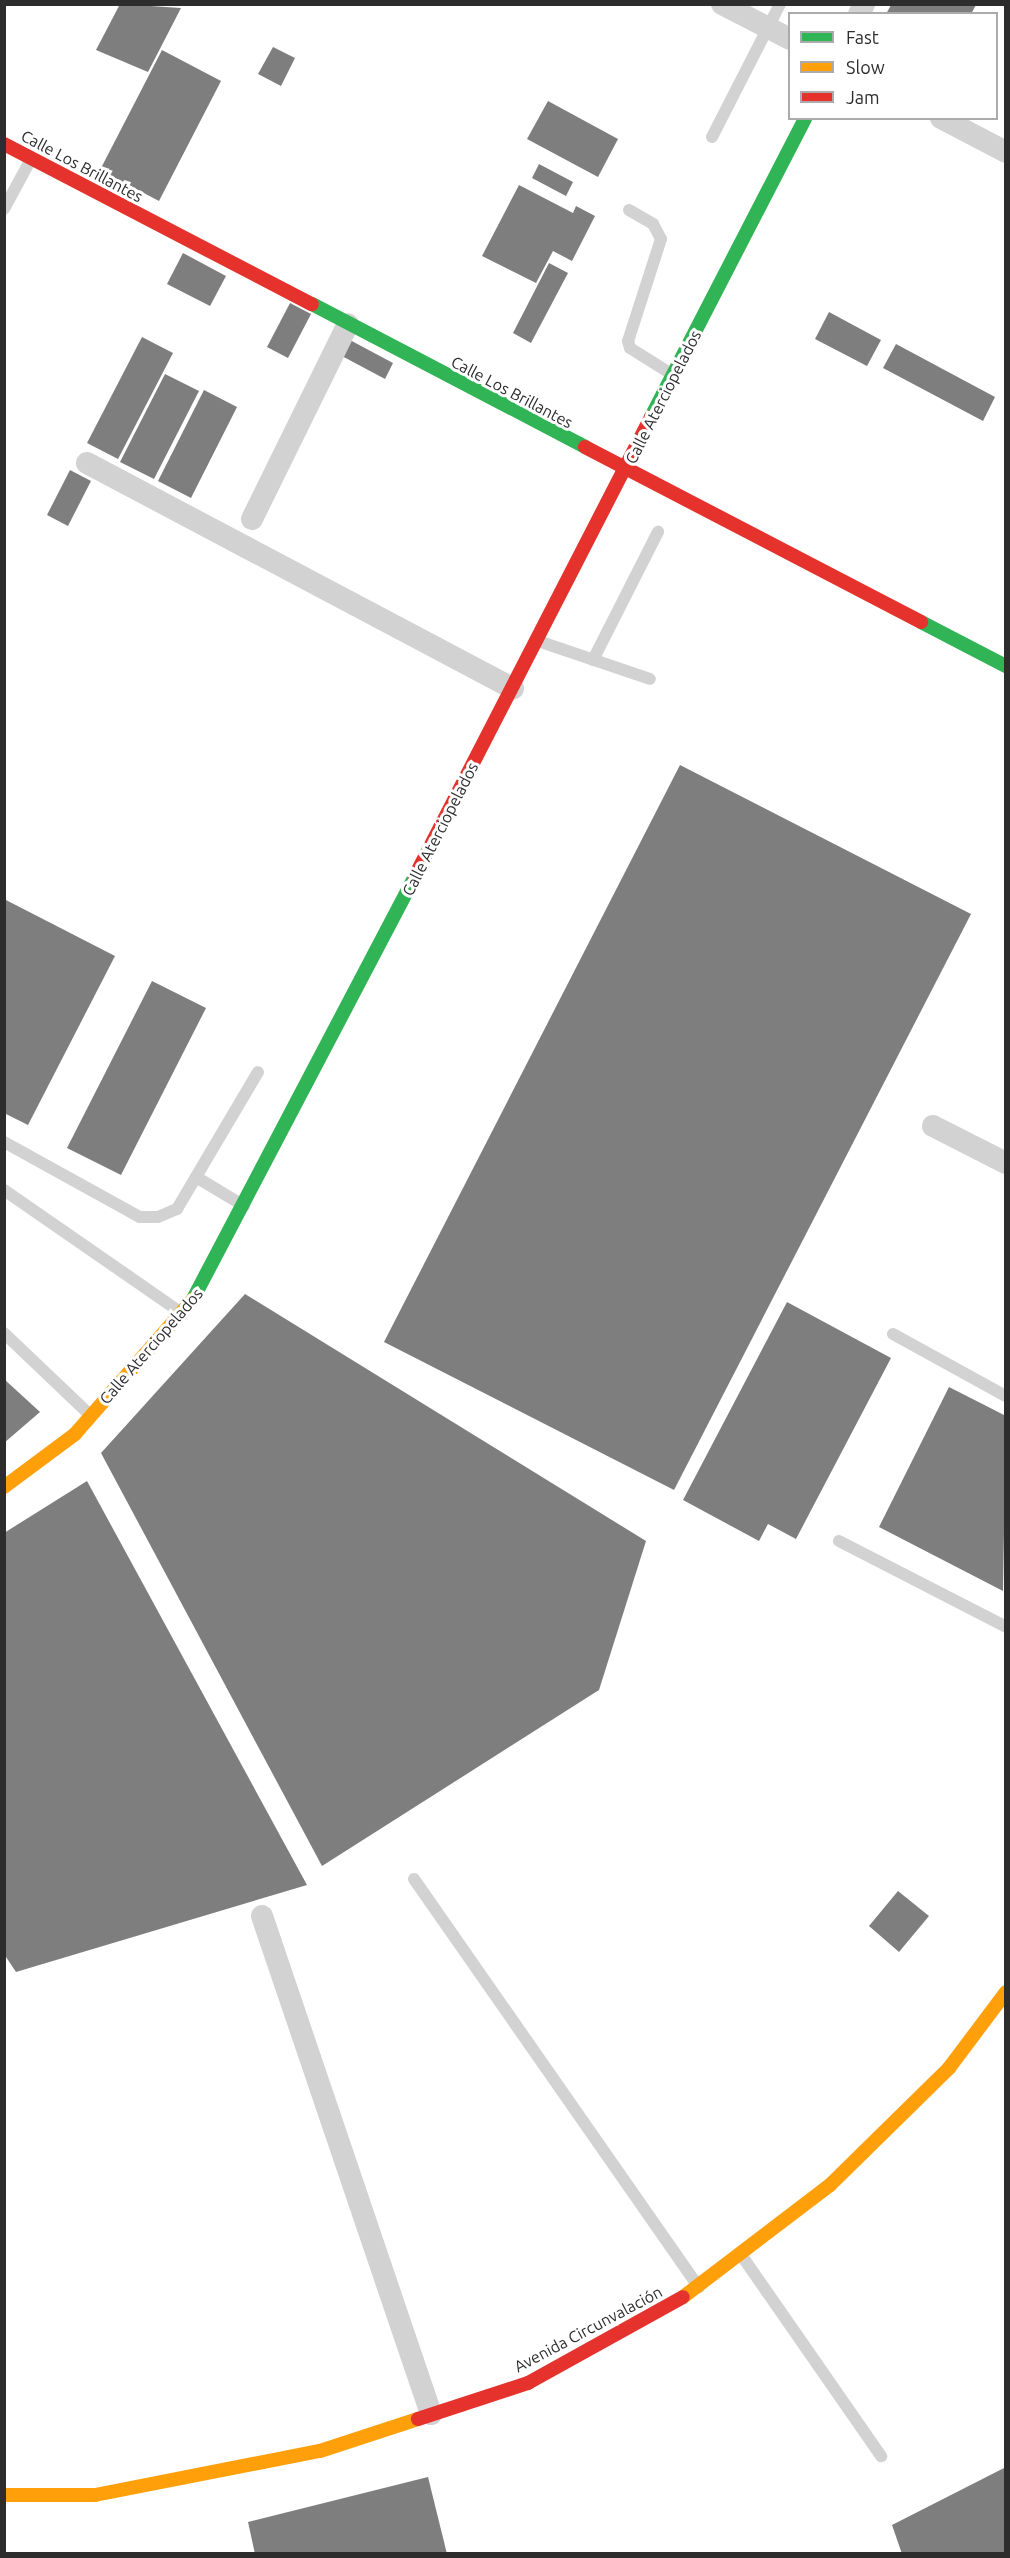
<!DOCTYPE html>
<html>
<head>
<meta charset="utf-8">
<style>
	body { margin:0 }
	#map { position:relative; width:1010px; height:2558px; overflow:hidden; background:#fff; font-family:Ubuntu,sans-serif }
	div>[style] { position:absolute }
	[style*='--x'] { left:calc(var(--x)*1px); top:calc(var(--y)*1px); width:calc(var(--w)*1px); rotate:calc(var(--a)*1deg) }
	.building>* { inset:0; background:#7e7e7e }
	.lane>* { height:12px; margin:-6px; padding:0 6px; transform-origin:6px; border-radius:6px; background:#d2d2d2 }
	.street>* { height:22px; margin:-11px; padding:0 11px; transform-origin:11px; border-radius:11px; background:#d2d2d2 }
	.fast>* { height:14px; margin:-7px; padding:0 7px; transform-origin:7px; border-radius:7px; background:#30b455 }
	.slow>* { height:14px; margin:-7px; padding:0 7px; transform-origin:7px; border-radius:7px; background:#ff9f0a }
	.jam>* { height:14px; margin:-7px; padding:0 7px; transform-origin:7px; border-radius:7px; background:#e5322d }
	span { translate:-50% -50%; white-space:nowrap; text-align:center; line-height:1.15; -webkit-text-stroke:6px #fff; paint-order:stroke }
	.street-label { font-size:16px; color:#2d2d2d }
	.frame { position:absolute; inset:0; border:6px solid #2d2d2d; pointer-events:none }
	.legend { position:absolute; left:788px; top:12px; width:210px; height:108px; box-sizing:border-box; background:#fff; border:2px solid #ababab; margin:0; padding:8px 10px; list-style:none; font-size:18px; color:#2d2d2d }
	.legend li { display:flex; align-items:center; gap:12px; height:30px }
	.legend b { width:30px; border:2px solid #ababab }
</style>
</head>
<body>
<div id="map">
	<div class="building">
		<div style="clip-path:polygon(120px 4px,181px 8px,148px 72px,96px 50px)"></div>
		<div style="clip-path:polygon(891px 5px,976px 5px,971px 14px,886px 14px)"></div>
		<div style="clip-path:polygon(273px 47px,295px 58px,281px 86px,258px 74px)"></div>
		<div style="clip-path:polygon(162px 50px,221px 81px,159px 201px,100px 170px)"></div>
		<div style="clip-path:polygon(548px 101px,618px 139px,598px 177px,527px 139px)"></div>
		<div style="clip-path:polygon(539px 164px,573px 182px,566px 196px,532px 178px)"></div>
		<div style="clip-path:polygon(519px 185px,573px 213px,576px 206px,595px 216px,572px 261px,553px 251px,536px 283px,482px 256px)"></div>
		<div style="clip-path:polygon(183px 253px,226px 276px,210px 306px,167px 284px)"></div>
		<div style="clip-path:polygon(549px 263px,568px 273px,531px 343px,513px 333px)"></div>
		<div style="clip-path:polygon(290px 303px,311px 314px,288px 358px,267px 347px)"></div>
		<div style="clip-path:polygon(829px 312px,881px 340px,867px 366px,815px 339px)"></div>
		<div style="clip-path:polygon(142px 337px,173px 353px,118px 459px,87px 443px)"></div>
		<div style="clip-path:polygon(348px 339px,393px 363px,385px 379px,340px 355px)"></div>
		<div style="clip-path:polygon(896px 344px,995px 397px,983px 421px,883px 368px)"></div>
		<div style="clip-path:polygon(165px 374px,199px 391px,154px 479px,120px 462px)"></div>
		<div style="clip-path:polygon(204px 390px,237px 407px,191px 498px,158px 481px)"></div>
		<div style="clip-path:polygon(70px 470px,91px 481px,68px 526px,47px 515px)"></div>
		<div style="clip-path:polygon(680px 765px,971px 914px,674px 1490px,384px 1342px)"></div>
		<div style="clip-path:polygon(4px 899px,115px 956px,28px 1125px,4px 1113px)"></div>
		<div style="clip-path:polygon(152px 981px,206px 1008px,121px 1175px,67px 1148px)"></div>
		<div style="clip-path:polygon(245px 1294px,646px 1541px,599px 1690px,322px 1866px,101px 1453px)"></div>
		<div style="clip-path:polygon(787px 1302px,891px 1358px,796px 1539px,768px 1524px,759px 1541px,683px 1500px)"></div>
		<div style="clip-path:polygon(4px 1379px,40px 1412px,4px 1443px)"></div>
		<div style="clip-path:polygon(949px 1387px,1006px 1416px,1003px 1591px,879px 1527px)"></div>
		<div style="clip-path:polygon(87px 1481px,307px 1885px,16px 1972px,4px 1954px,4px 1533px)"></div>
		<div style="clip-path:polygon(898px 1891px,929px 1916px,899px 1952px,869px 1926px)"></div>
		<div style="clip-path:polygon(1006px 2467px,1006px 2554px,902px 2554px,892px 2525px)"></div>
		<div style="clip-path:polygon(428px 2477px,447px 2554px,255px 2554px,248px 2522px)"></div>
	</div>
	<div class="lane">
		<div style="--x:712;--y:137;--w:149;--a:-62.9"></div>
		<div style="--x:4;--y:209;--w:57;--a:-61.6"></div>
		<div style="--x:629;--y:210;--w:28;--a:30"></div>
		<div style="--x:653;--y:224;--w:17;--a:62"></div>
		<div style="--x:661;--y:239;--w:107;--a:107.9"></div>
		<div style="--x:628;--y:341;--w:7;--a:74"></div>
		<div style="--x:630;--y:348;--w:51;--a:32.1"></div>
		<div style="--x:538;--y:641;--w:118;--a:18.7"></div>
		<div style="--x:593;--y:660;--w:144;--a:-63.1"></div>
		<div style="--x:4;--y:1142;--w:155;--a:28.9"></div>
		<div style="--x:140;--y:1217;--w:18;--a:0"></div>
		<div style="--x:158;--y:1217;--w:21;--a:-23"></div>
		<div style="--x:177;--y:1209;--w:159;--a:-59.4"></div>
		<div style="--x:196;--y:1177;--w:56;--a:31.1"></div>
		<div style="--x:4;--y:1190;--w:214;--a:34.7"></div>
		<div style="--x:4;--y:1333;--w:119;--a:43.6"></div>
		<div style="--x:893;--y:1334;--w:129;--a:28.8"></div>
		<div style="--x:839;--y:1541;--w:188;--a:27.2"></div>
		<div style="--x:414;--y:1879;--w:498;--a:55.1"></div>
		<div style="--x:742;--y:2256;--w:244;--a:55.2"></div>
	</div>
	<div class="street">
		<div style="--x:722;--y:4;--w:76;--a:27.2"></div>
		<div style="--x:859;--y:14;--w:11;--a:-63"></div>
		<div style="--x:941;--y:118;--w:73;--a:27.6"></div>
		<div style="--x:87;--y:463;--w:482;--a:27.9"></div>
		<div style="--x:252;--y:519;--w:217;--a:-63.8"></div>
		<div style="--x:933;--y:1126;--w:82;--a:26.9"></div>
		<div style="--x:262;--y:1916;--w:526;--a:71.25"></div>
	</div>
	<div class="fast">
		<div style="--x:312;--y:304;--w:308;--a:27.6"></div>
		<div style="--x:651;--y:417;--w:336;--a:-62.7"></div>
		<div style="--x:921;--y:622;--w:96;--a:27.4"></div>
		<div style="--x:193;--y:1299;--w:478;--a:-62.3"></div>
	</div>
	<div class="slow">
		<div style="--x:4;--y:1487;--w:89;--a:-36.7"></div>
		<div style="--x:75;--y:1434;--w:179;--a:-48.8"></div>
		<div style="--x:683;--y:2297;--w:185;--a:-37.3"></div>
		<div style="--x:830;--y:2185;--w:167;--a:-44.5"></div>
		<div style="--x:949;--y:2068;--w:95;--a:-53.1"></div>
		<div style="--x:4;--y:2495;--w:91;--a:0"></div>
		<div style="--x:95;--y:2495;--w:229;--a:-11.1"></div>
		<div style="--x:320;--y:2451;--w:103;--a:-18.1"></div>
	</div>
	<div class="jam">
		<div style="--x:4;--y:144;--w:347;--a:27.5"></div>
		<div style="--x:585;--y:447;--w:379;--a:27.5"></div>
		<div style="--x:415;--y:876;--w:516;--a:-62.79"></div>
		<div style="--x:418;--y:2419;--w:116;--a:-18.1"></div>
		<div style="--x:528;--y:2383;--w:177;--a:-29"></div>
	</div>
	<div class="street-label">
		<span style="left:82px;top:166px;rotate:28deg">Calle Los Brillantes</span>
		<span style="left:512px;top:392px;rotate:28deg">Calle Los Brillantes</span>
		<span style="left:663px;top:397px;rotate:-63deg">Calle Aterciopelados</span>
		<span style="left:440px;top:829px;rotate:-63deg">Calle Aterciopelados</span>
		<span style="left:151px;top:1346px;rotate:-49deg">Calle Aterciopelados</span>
		<span style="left:588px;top:2329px;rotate:-28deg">Avenida Circunvalación</span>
	</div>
	<div class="frame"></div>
	<ul class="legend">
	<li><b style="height:8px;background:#30b455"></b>Fast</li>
	<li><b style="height:8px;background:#ff9f0a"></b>Slow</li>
	<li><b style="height:8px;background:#e5322d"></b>Jam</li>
	</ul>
</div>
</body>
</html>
